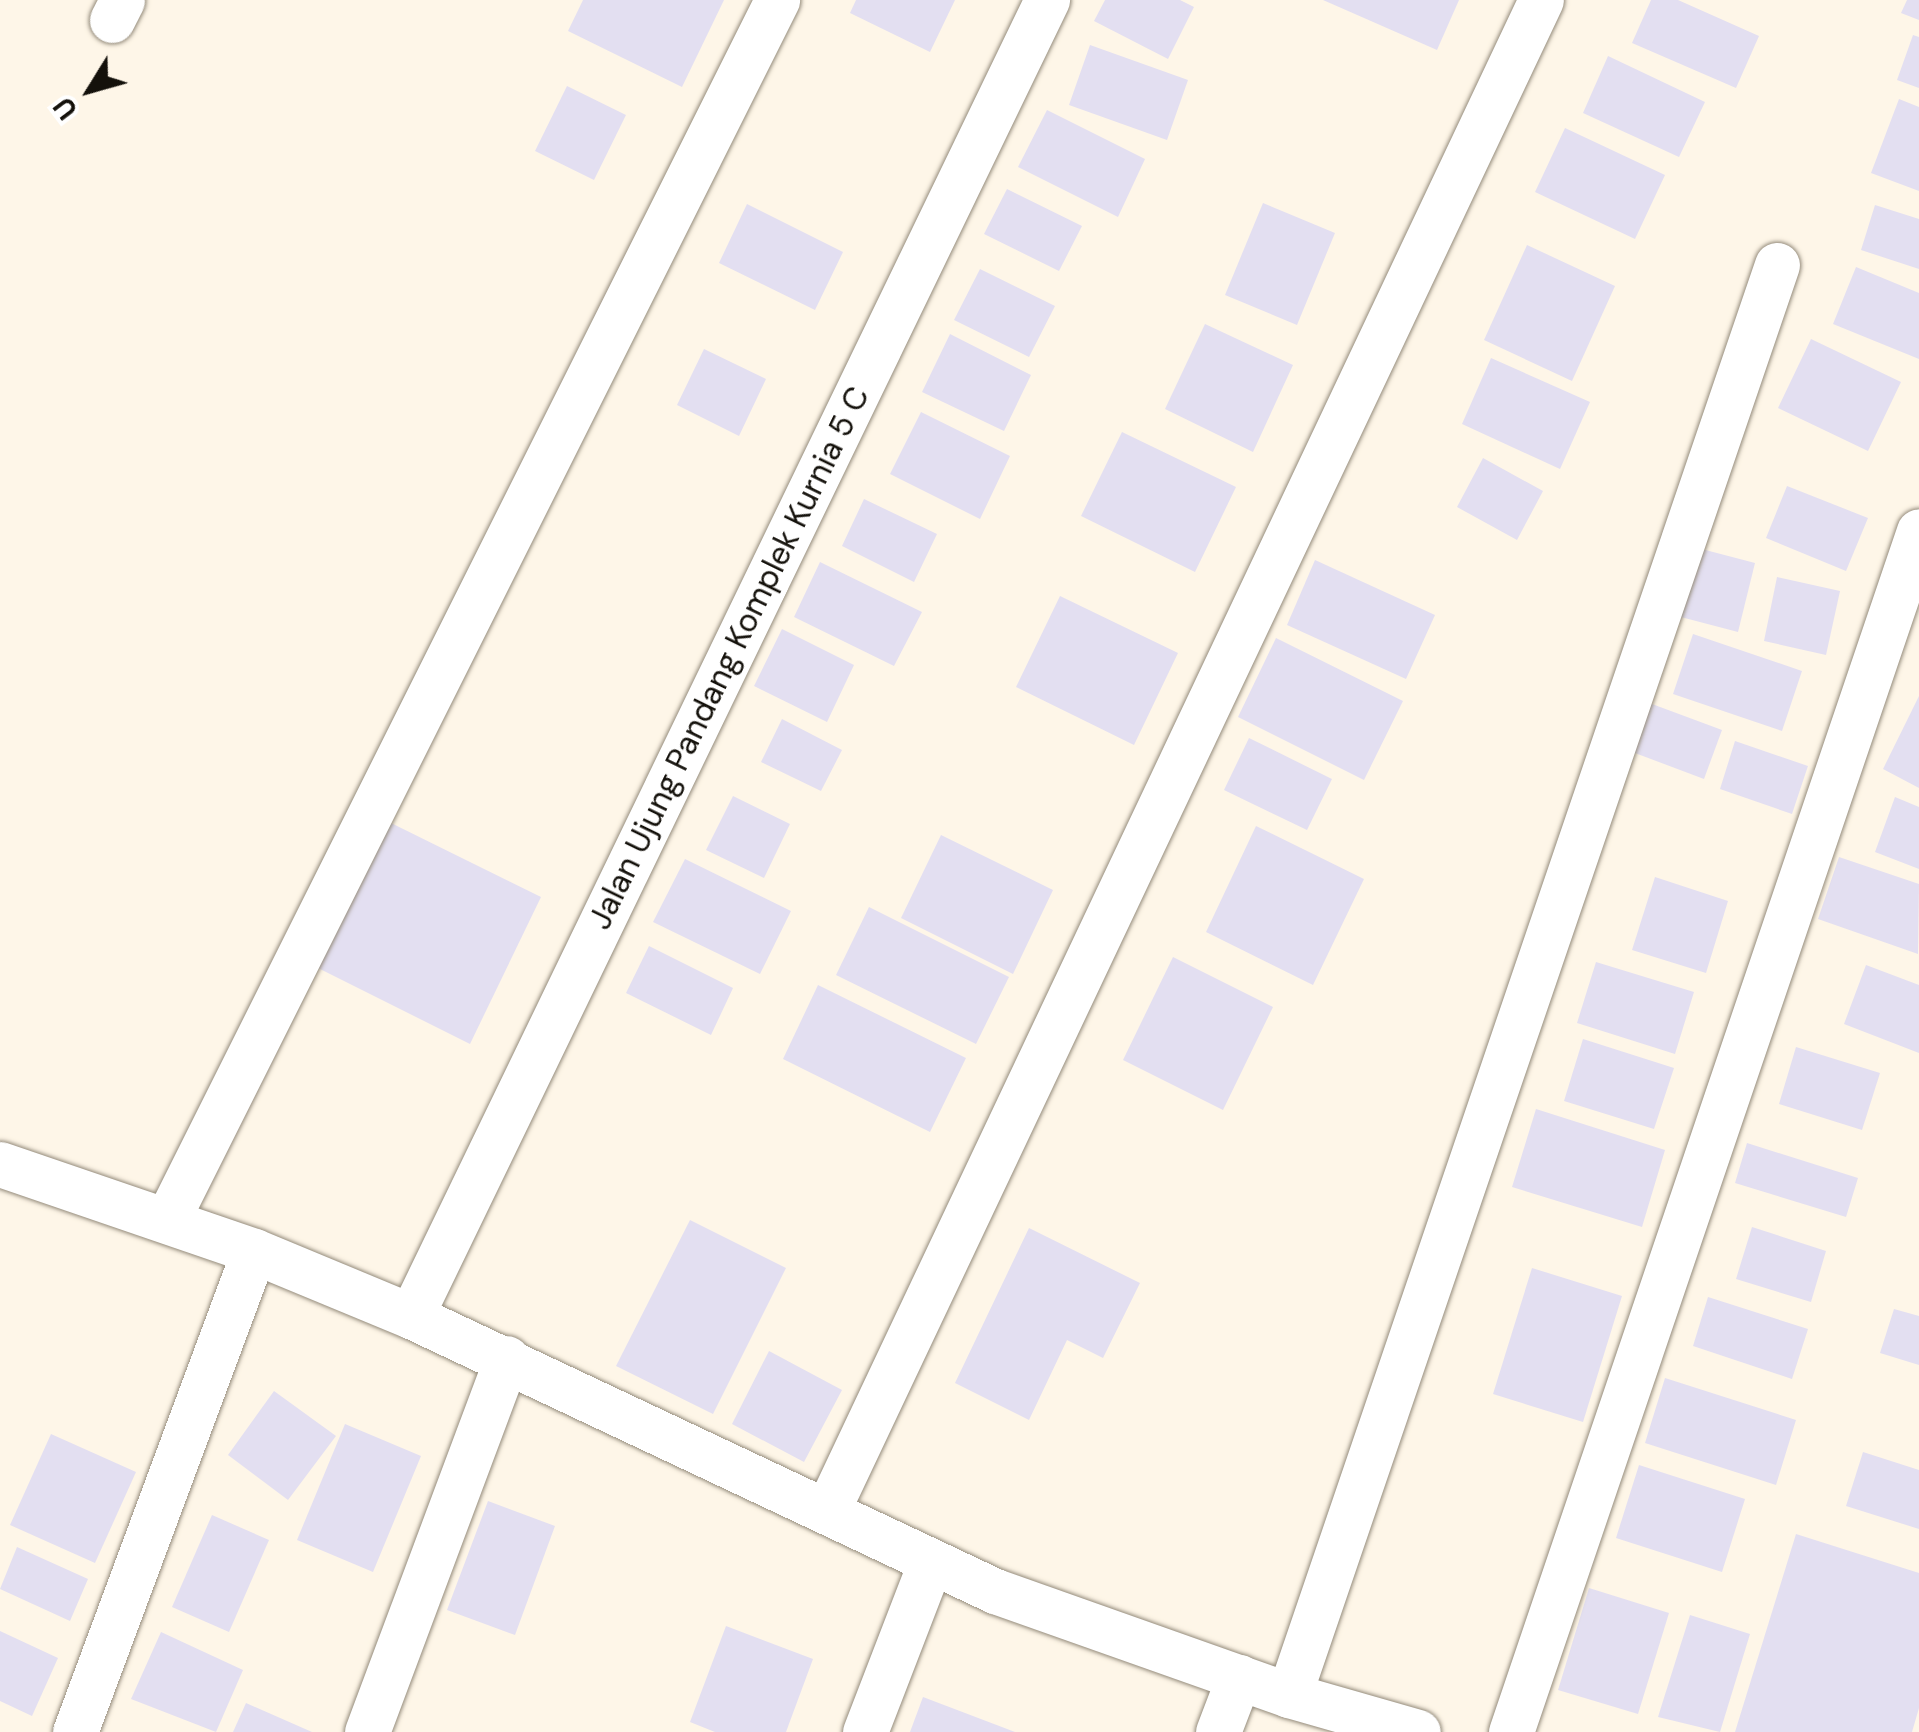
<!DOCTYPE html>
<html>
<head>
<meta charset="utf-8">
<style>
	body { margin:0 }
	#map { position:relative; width:1919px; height:1732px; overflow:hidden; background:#fef6e8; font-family:"DM Sans",sans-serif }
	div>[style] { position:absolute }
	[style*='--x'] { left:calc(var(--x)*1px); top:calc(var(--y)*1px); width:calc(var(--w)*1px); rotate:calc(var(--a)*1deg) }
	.building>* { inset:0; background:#e3dff1 }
	.roads { filter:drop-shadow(0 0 2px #948b7b) drop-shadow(0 0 2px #948b7b) }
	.street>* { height:45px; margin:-22.5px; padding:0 22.5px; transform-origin:22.5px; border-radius:22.5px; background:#fff }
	span { translate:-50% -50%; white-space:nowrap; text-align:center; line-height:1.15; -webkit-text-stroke:9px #fff; paint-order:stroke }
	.street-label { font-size:32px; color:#14110b }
	.north { position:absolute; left:40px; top:40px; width:100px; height:100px; -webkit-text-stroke:8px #fff; paint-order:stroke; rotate:233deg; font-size:28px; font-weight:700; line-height:40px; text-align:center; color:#14110b }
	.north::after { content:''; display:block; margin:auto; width:35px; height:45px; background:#14110b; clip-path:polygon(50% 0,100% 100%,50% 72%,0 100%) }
</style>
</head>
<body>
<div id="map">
	<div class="building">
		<div style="clip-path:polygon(583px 0,724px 0,682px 87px,568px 31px)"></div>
		<div style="clip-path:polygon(856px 0,955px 0,930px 52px,850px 13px)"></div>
		<div style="clip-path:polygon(1105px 0,1180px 0,1194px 7px,1168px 59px,1094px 21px)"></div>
		<div style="clip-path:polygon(1323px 0,1459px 0,1437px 50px)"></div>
		<div style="clip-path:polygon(1651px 0,1678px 0,1759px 36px,1736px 88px,1632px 43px)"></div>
		<div style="clip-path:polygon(1907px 0,1919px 0,1919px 20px,1901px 13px)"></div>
		<div style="clip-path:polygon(1913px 35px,1919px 37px,1919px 88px,1897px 80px)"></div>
		<div style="clip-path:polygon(1090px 45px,1188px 80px,1167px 140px,1069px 105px)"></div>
		<div style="clip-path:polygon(1608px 56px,1705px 102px,1679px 157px,1583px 113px)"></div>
		<div style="clip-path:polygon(567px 86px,626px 115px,594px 180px,535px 151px)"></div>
		<div style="clip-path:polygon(1899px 99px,1919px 107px,1919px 191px,1871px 173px)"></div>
		<div style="clip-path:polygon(1047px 110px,1145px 159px,1118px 217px,1018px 167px)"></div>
		<div style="clip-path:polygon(1565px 128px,1665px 175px,1635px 239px,1535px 192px)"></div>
		<div style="clip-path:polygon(1007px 189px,1082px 226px,1059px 271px,984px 234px)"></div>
		<div style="clip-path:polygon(1263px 203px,1335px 233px,1297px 325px,1225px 295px)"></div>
		<div style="clip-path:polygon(747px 204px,843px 252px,815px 310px,719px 263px)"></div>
		<div style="clip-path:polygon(1875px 205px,1919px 219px,1919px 269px,1861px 250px)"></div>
		<div style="clip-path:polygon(1527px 245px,1615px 286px,1572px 381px,1484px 340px)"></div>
		<div style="clip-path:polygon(1856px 267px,1919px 293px,1919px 359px,1833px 324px)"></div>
		<div style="clip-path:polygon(980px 269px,1055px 306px,1029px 357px,954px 320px)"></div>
		<div style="clip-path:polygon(1205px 324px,1293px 365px,1253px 452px,1165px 409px)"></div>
		<div style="clip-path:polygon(950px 334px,1031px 375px,1004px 431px,922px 392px)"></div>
		<div style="clip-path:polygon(1811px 339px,1901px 382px,1868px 451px,1778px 408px)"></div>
		<div style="clip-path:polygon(704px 349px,766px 379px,739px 436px,677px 405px)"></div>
		<div style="clip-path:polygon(1491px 358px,1590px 402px,1560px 469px,1462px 424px)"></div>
		<div style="clip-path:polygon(921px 412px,1010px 456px,980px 519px,890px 474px)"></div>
		<div style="clip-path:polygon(1122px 432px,1236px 487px,1195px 572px,1081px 516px)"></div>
		<div style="clip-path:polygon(1483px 458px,1543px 491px,1517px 540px,1457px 507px)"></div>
		<div style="clip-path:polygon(1787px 486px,1868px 518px,1846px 571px,1766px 538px)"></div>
		<div style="clip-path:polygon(864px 499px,937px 534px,914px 582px,842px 546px)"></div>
		<div style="clip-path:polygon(1694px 547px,1755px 563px,1738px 632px,1677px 616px)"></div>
		<div style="clip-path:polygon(1315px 560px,1435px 615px,1406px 679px,1287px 625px)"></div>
		<div style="clip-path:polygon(820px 562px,922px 612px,894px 666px,794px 617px)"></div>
		<div style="clip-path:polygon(1777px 577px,1840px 591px,1826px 655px,1764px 641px)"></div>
		<div style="clip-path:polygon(1060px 596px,1178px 653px,1134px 745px,1016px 687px)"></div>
		<div style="clip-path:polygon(782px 629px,854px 665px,827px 722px,754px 686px)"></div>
		<div style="clip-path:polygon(1693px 634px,1802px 671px,1782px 731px,1673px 694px)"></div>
		<div style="clip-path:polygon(1276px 638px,1403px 701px,1364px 780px,1238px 717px)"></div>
		<div style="clip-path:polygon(1919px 696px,1919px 788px,1883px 769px)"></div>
		<div style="clip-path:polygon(1644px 701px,1722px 730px,1704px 779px,1627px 750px)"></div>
		<div style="clip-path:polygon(782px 719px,842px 750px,821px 791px,761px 762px)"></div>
		<div style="clip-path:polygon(1249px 738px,1332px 779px,1307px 830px,1224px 790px)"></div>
		<div style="clip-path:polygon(1735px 741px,1808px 766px,1792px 814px,1720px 789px)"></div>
		<div style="clip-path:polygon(733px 796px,790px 824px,764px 878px,706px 850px)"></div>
		<div style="clip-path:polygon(1895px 797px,1919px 807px,1919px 869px,1875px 852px)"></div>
		<div style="clip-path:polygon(389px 822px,541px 897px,470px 1044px,318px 968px)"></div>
		<div style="clip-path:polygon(1256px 826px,1364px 879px,1313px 985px,1206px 932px)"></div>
		<div style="clip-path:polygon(941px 835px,1053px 890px,1013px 974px,901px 918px)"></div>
		<div style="clip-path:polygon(1839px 857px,1919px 884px,1918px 954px,1818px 919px)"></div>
		<div style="clip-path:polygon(685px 859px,791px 911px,760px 974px,653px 922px)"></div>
		<div style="clip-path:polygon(1655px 877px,1728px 901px,1706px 973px,1632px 950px)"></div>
		<div style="clip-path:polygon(869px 907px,1009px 977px,976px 1044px,836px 975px)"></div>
		<div style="clip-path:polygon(649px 946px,733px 988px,711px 1035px,626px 993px)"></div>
		<div style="clip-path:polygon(1173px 957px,1273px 1007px,1223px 1110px,1123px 1060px)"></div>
		<div style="clip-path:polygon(1596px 962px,1694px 992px,1675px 1054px,1577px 1023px)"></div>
		<div style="clip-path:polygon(1866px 965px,1919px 985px,1919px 1053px,1844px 1024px)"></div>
		<div style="clip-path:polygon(818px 985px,966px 1058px,930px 1132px,783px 1059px)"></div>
		<div style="clip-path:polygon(1583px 1039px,1674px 1068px,1654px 1129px,1564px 1101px)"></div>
		<div style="clip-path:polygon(1796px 1047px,1880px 1073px,1862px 1130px,1779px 1104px)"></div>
		<div style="clip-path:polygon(1536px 1109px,1665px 1150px,1642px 1227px,1512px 1187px)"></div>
		<div style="clip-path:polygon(1747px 1143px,1858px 1178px,1846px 1217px,1735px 1183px)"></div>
		<div style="clip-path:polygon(690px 1220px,786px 1268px,713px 1414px,616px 1366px)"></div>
		<div style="clip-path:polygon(1752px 1227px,1826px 1251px,1811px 1302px,1736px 1279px)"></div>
		<div style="clip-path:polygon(1029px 1228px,1140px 1283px,1103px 1358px,1067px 1340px,1029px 1420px,955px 1383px)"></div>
		<div style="clip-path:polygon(1532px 1268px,1622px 1296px,1583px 1422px,1493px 1394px)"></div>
		<div style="clip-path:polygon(1708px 1297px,1808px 1329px,1792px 1379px,1693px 1346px)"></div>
		<div style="clip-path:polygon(1894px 1309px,1919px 1316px,1919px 1365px,1880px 1353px)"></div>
		<div style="clip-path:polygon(769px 1351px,842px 1390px,804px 1462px,732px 1424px)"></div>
		<div style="clip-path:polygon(1665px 1378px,1796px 1420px,1776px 1485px,1645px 1443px)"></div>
		<div style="clip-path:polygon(274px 1391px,336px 1436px,288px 1500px,228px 1455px)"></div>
		<div style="clip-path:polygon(345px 1424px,421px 1456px,373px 1572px,297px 1540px)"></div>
		<div style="clip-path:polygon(51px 1434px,136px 1472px,95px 1563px,10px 1525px)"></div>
		<div style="clip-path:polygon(1863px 1452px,1919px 1470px,1919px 1529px,1846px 1506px)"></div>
		<div style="clip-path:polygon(1639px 1465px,1745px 1499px,1722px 1572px,1616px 1538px)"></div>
		<div style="clip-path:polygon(488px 1501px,555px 1526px,515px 1635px,447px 1610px)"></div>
		<div style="clip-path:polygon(212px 1515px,269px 1540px,229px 1632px,172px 1607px)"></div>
		<div style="clip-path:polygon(1796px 1534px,1919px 1573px,1919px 1708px,1912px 1732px,1735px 1732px)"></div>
		<div style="clip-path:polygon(17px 1547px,88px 1579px,70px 1621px,0 1589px)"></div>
		<div style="clip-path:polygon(1589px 1588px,1669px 1613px,1638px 1714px,1558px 1690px)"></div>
		<div style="clip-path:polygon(1690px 1615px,1750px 1634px,1720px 1732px,1658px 1717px)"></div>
		<div style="clip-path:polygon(726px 1626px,813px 1659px,786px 1732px,715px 1732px,690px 1722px)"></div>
		<div style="clip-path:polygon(0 1631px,58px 1658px,32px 1716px,0 1701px)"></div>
		<div style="clip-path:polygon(161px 1632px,243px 1670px,216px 1732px,131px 1699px)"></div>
		<div style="clip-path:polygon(923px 1697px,1015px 1732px,910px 1732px)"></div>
		<div style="clip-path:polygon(246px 1703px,312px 1732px,233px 1732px)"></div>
	</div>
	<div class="roads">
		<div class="street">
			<div style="--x:112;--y:20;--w:22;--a:-63"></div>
			<div style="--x:0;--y:1164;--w:268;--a:18.9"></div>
			<div style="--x:254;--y:1251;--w:170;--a:22.5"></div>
			<div style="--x:411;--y:1316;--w:646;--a:25.22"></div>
			<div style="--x:995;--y:1591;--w:312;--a:19.5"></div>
			<div style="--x:1289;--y:1695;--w:134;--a:16"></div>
			<div style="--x:167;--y:1220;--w:1364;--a:-63.43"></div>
			<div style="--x:411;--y:1316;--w:1462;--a:-64.21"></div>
			<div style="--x:827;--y:1511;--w:1671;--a:-64.71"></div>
			<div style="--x:1289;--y:1695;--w:1511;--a:-71.16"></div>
			<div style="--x:75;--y:1732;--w:513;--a:-69.59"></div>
			<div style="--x:367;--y:1732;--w:399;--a:-69.5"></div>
			<div style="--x:865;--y:1732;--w:183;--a:-68.9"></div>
			<div style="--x:1218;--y:1732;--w:59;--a:-69.1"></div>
			<div style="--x:1511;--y:1732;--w:1268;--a:-71.24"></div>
		</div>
	</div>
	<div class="street-label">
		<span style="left:729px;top:658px;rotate:-64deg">Jalan Ujung Pandang Komplek Kurnia 5 C</span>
	</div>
	<div class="north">U</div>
</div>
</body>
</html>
